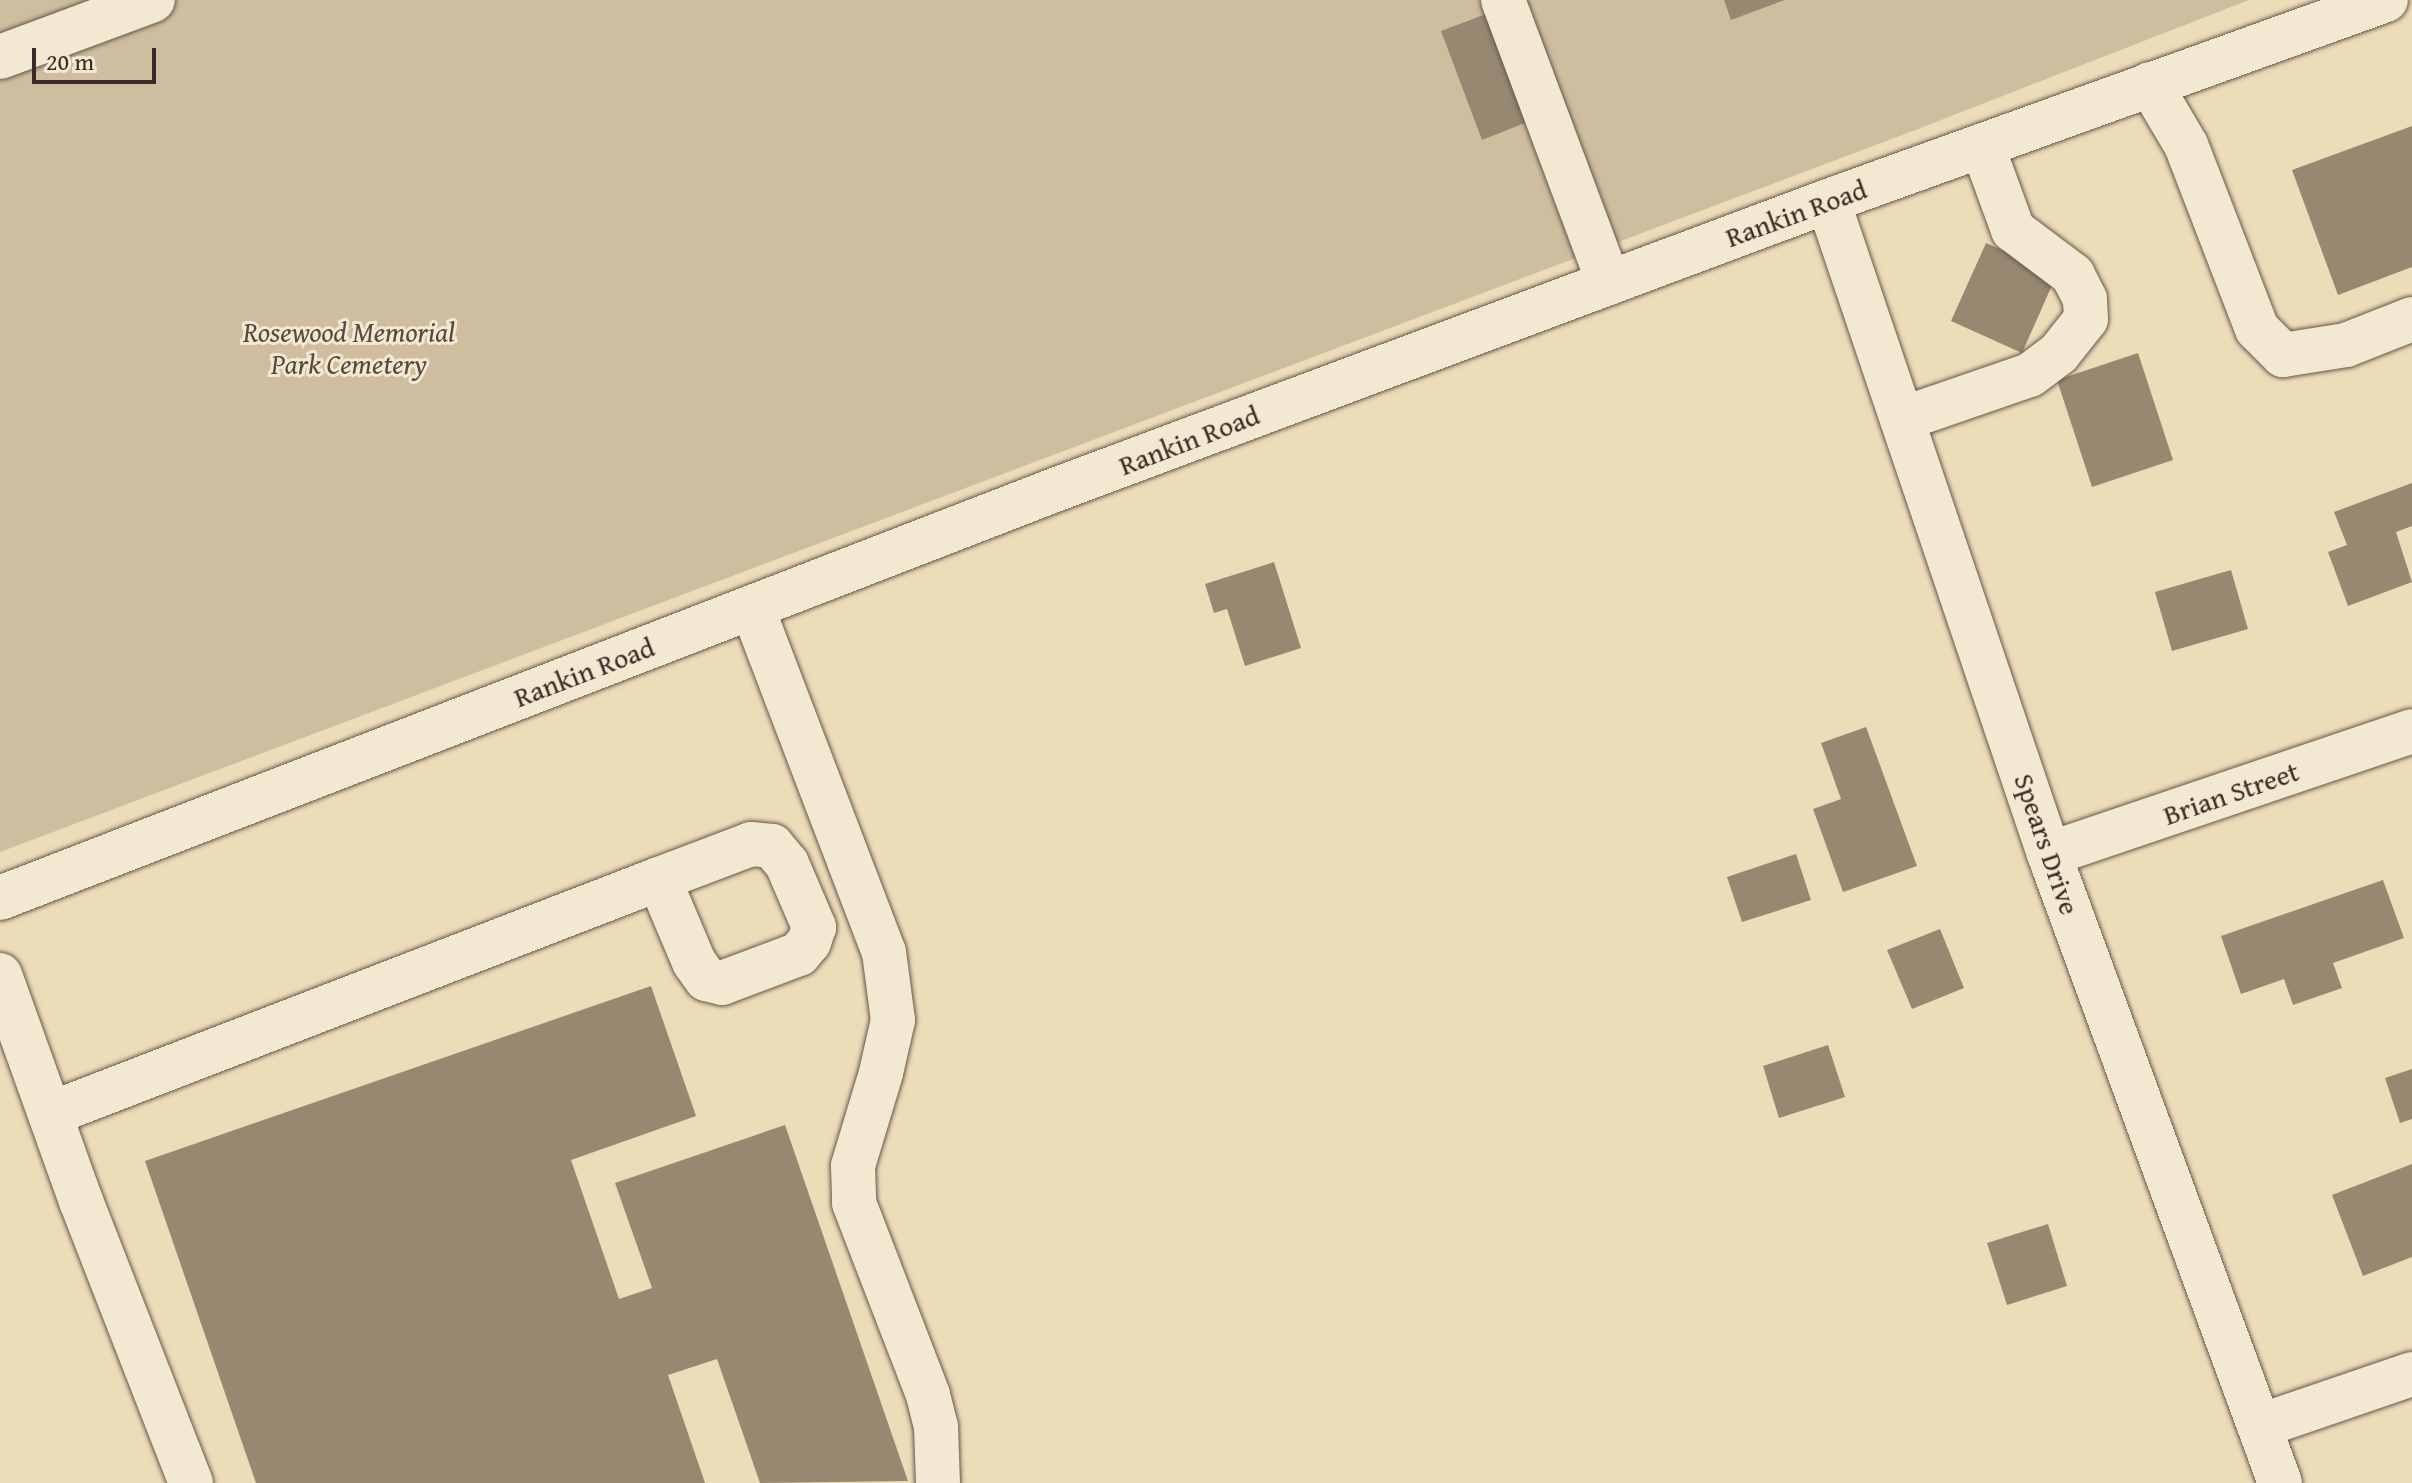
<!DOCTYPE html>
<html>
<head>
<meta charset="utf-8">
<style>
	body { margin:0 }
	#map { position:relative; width:2412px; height:1483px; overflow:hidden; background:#eddcb8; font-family:"Gentium Book Plus",serif }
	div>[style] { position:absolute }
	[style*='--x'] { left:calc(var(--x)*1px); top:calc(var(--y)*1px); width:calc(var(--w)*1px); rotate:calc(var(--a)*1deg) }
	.green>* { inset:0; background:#cebe9f }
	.building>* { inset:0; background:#978872 }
	.roads { filter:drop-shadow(0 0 2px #66584a) drop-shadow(0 0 2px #66584a) }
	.minor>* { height:44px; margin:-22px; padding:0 22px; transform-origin:22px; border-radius:22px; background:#f3e8d1 }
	span { translate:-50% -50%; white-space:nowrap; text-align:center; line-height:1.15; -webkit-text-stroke:6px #f3e8d1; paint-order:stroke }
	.street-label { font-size:28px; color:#392c26 }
	.park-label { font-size:28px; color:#57493e; font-style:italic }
	.scale { position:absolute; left:32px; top:48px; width:124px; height:36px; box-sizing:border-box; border:4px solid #392c26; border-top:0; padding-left:10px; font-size:24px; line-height:28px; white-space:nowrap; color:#392c26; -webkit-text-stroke:6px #f3e8d1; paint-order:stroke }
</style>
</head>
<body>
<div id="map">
	<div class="green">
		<div style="clip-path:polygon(0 0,2249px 0,1918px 129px,0 852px)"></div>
	</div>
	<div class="building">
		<div style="clip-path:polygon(1724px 0,1785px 0,1731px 20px)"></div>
		<div style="clip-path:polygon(1486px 14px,1527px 122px,1482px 140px,1441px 31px)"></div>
		<div style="clip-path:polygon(2412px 126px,2412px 267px,2338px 295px,2292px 170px)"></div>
		<div style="clip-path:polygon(1986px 243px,2057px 274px,2022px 353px,1951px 321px)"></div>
		<div style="clip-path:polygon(2138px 353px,2173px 460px,2092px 487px,2057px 380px)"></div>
		<div style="clip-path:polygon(2412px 483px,2412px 526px,2396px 532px,2412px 582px,2348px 606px,2328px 552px,2347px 545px,2334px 512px)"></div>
		<div style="clip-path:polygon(1274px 562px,1301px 648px,1245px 666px,1227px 609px,1214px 613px,1205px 584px)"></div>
		<div style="clip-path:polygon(2231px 570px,2248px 629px,2172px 651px,2155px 592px)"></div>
		<div style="clip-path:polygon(1866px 727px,1917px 866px,1843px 892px,1813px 809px,1841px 799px,1821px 743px)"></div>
		<div style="clip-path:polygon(1796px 854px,1811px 900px,1742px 922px,1727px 877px)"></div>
		<div style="clip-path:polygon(2383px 880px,2404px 938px,2333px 963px,2342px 988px,2293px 1005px,2284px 979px,2241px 994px,2221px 936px)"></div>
		<div style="clip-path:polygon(1940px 929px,1964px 988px,1912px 1009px,1887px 950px)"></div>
		<div style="clip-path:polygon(651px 986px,696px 1116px,571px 1160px,619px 1299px,652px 1288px,615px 1183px,785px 1125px,908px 1481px,760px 1483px,717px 1359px,668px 1375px,705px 1483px,256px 1483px,145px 1161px)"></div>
		<div style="clip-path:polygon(1828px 1045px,1845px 1097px,1779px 1118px,1763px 1066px)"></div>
		<div style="clip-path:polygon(2412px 1069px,2412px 1119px,2400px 1123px,2385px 1078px)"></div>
		<div style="clip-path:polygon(2412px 1164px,2412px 1257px,2363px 1276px,2332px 1195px)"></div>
		<div style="clip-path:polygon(2048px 1224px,2067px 1286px,2007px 1305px,1987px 1243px)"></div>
	</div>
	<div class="roads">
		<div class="minor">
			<div style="--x:1503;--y:0;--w:302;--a:69.5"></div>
			<div style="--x:0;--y:57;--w:163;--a:-20.4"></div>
			<div style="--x:2150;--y:84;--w:71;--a:59.5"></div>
			<div style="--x:2186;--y:145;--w:197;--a:68.9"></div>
			<div style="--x:2257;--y:329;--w:37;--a:45"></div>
			<div style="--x:2283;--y:355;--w:64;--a:-9"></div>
			<div style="--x:2346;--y:345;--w:71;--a:-21.5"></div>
			<div style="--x:1828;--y:201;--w:689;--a:71.3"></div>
			<div style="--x:2049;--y:854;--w:670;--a:69.83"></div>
			<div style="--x:1902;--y:419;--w:135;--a:-19"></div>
			<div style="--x:2030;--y:375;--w:36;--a:-37"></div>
			<div style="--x:2059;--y:353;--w:43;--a:-51.5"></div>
			<div style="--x:2086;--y:319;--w:20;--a:-93"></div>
			<div style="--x:2085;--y:299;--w:27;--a:-117"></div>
			<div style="--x:2073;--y:275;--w:75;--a:-143.1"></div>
			<div style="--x:2013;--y:230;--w:90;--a:-110"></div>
			<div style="--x:752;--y:607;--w:369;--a:69.1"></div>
			<div style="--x:884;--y:952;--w:69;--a:82.5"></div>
			<div style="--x:893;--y:1020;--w:54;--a:102.8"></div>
			<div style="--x:881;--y:1073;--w:97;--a:106.8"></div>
			<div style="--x:853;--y:1166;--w:37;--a:88"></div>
			<div style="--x:854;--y:1203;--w:206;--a:68.9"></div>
			<div style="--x:928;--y:1395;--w:32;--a:76"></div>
			<div style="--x:936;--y:1426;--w:57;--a:88"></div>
			<div style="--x:2049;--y:854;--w:383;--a:-18.7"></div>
			<div style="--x:0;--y:898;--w:1128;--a:-21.15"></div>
			<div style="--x:1052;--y:491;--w:828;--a:-20.49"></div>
			<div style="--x:1828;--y:201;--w:593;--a:-19.81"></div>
			<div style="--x:0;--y:975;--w:240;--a:70.3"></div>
			<div style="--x:81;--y:1201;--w:303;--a:68.7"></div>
			<div style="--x:50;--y:1114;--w:653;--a:-21.1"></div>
			<div style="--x:659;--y:879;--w:98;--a:-20.8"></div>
			<div style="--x:751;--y:844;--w:21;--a:5"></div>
			<div style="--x:772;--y:846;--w:23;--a:50"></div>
			<div style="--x:787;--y:864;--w:69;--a:66.8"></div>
			<div style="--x:814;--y:927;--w:16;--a:108"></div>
			<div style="--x:809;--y:942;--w:16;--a:130"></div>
			<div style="--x:799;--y:954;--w:82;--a:159.4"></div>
			<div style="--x:722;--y:983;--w:16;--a:-166"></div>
			<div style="--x:706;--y:979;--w:21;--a:-125"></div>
			<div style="--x:694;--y:962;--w:90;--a:-112.9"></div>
			<div style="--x:2260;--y:1426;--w:161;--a:-18.9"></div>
		</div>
	</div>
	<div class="street-label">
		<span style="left:1796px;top:213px;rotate:-20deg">Rankin Road</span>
		<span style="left:1189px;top:440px;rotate:-21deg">Rankin Road</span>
		<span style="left:584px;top:672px;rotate:-21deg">Rankin Road</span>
		<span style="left:2231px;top:793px;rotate:-19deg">Brian Street</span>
		<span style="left:2047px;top:844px;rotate:71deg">Spears Drive</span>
	</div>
	<div class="park-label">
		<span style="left:349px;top:348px">Rosewood Memorial<br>Park Cemetery</span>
	</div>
	<div class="scale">20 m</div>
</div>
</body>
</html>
